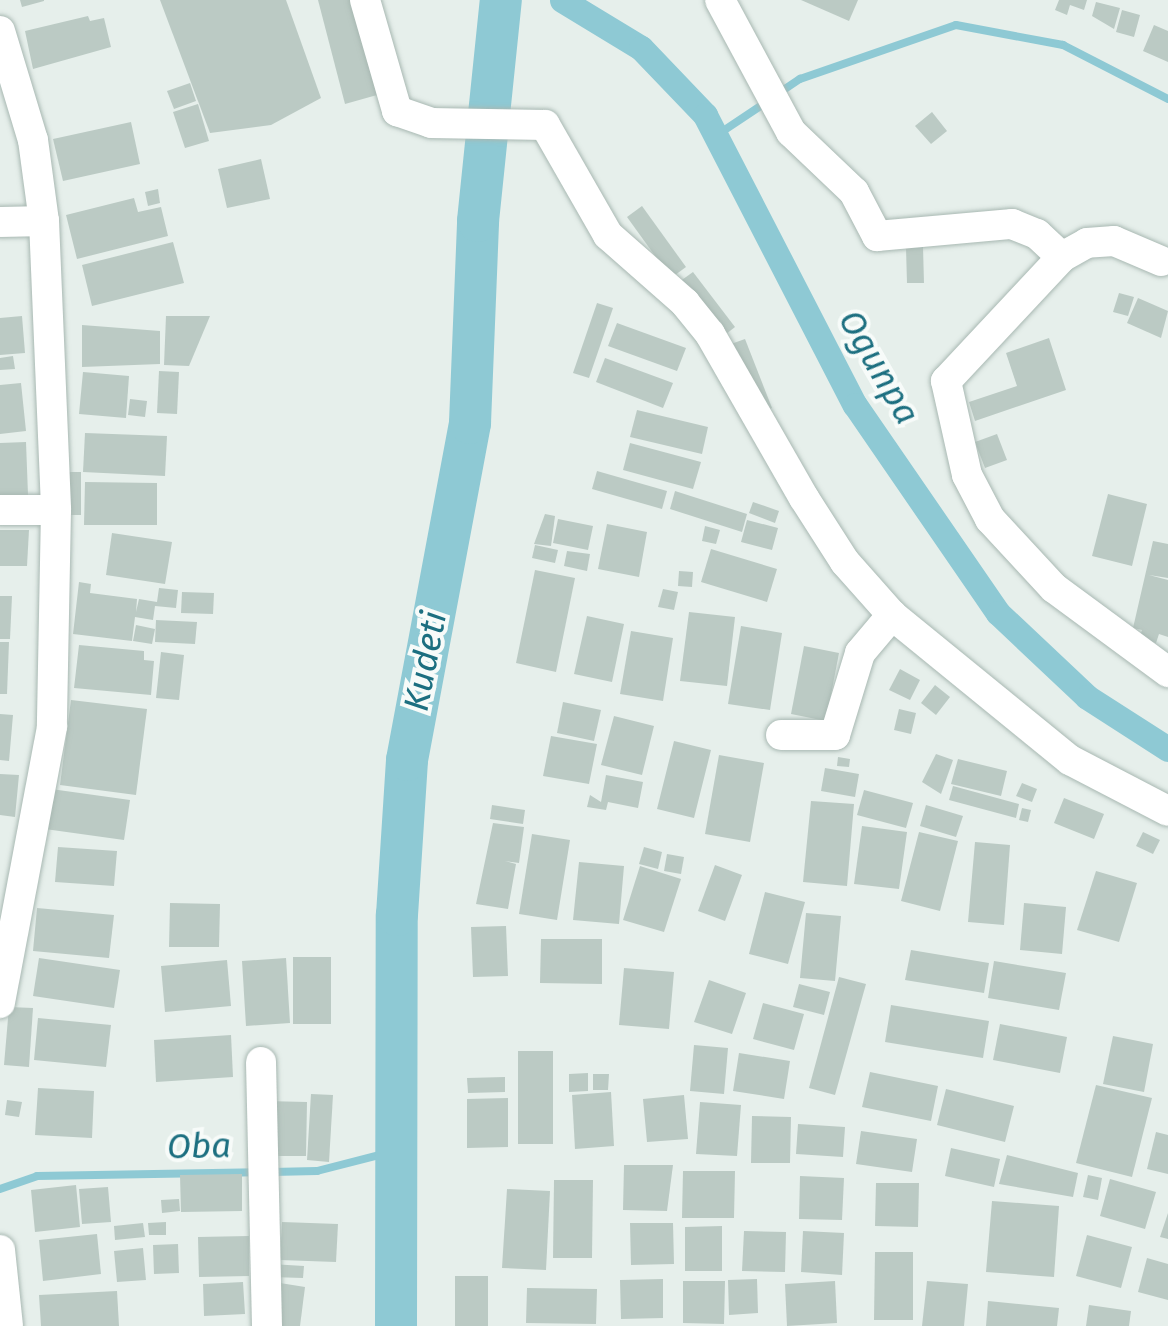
<!DOCTYPE html>
<html>
<head>
<meta charset="utf-8">
<style>
	body { margin:0 }
	#map { position:relative; width:1168px; height:1326px; overflow:hidden; background:#e6efeb; font-family:"Fira Sans",sans-serif }
	div>[style] { position:absolute }
	[style*='--x'] { left:calc(var(--x)*1px); top:calc(var(--y)*1px); width:calc(var(--w)*1px); rotate:calc(var(--a)*1deg) }
	.stream>* { height:8px; margin:-4px; padding:0 4px; transform-origin:4px; border-radius:4px; background:#8ec9d4 }
	.canal>* { height:25px; margin:-12.5px; padding:0 12.5px; transform-origin:12.5px; border-radius:12.5px; background:#8ec9d4 }
	.river>* { height:42px; margin:-21px; padding:0 21px; transform-origin:21px; border-radius:21px; background:#8ec9d4 }
	.building>* { inset:0; background:#bbcac4 }
	.roads { filter:drop-shadow(0 0 2px #a8b8b2) drop-shadow(0 0 2px #a8b8b2) }
	.minor>* { height:30px; margin:-15px; padding:0 15px; transform-origin:15px; border-radius:15px; background:#fff }
	span { translate:-50% -50%; white-space:nowrap; text-align:center; line-height:1.15; -webkit-text-stroke:8px #f7fbf9; paint-order:stroke }
	.water-label { font-size:35px; color:#1c6f80; font-style:italic }
</style>
</head>
<body>
<div id="map">
	<div class="stream">
		<div style="--x:776;--y:95;--w:29;--a:-34"></div>
		<div style="--x:800;--y:79;--w:165;--a:-19.1"></div>
		<div style="--x:956;--y:25;--w:109;--a:10.6"></div>
		<div style="--x:1063;--y:45;--w:118;--a:27.2"></div>
		<div style="--x:717;--y:135;--w:58;--a:-33.7"></div>
		<div style="--x:272;--y:1172;--w:45;--a:-1.3"></div>
		<div style="--x:317;--y:1171;--w:85;--a:-14.4"></div>
		<div style="--x:0;--y:1189;--w:39;--a:-19"></div>
		<div style="--x:37;--y:1176;--w:221;--a:-1"></div>
	</div>
	<div class="canal">
		<div style="--x:562;--y:0;--w:92;--a:31.3"></div>
		<div style="--x:641;--y:48;--w:93;--a:46.3"></div>
		<div style="--x:705;--y:115;--w:326;--a:62.7"></div>
		<div style="--x:855;--y:405;--w:252;--a:55.5"></div>
		<div style="--x:998;--y:613;--w:122;--a:43.3"></div>
		<div style="--x:1087;--y:697;--w:96;--a:32.7"></div>
	</div>
	<div class="river">
		<div style="--x:396;--y:1326;--w:411;--a:-89.9"></div>
		<div style="--x:397;--y:915;--w:155;--a:-86.3"></div>
		<div style="--x:407;--y:760;--w:343;--a:-79.4"></div>
		<div style="--x:470;--y:423;--w:202;--a:-87.7"></div>
		<div style="--x:478;--y:221;--w:222;--a:-84.1"></div>
	</div>
	<div class="building">
		<div style="clip-path:polygon(20px 0,44px 0,44px 1px,22px 7px)"></div>
		<div style="clip-path:polygon(160px 0,286px 0,321px 98px,271px 125px,210px 133px)"></div>
		<div style="clip-path:polygon(318px 0,352px 0,377px 95px,345px 104px)"></div>
		<div style="clip-path:polygon(801px 0,858px 0,849px 21px)"></div>
		<div style="clip-path:polygon(1059px 0,1087px 0,1084px 10px,1070px 5px,1067px 15px,1055px 10px)"></div>
		<div style="clip-path:polygon(1096px 2px,1120px 8px,1114px 29px,1092px 16px)"></div>
		<div style="clip-path:polygon(1122px 10px,1140px 15px,1134px 37px,1116px 32px)"></div>
		<div style="clip-path:polygon(88px 16px,90px 21px,104px 18px,111px 47px,33px 69px,25px 31px)"></div>
		<div style="clip-path:polygon(1154px 25px,1168px 31px,1168px 62px,1143px 51px)"></div>
		<div style="clip-path:polygon(190px 83px,196px 101px,174px 109px,167px 91px)"></div>
		<div style="clip-path:polygon(198px 104px,209px 141px,185px 148px,173px 112px)"></div>
		<div style="clip-path:polygon(932px 112px,947px 131px,931px 144px,915px 126px)"></div>
		<div style="clip-path:polygon(131px 122px,140px 164px,63px 181px,53px 139px)"></div>
		<div style="clip-path:polygon(261px 159px,270px 199px,227px 208px,218px 169px)"></div>
		<div style="clip-path:polygon(158px 189px,160px 203px,148px 206px,145px 192px)"></div>
		<div style="clip-path:polygon(134px 198px,138px 212px,161px 207px,168px 236px,77px 259px,66px 215px)"></div>
		<div style="clip-path:polygon(642px 206px,686px 267px,671px 278px,627px 217px)"></div>
		<div style="clip-path:polygon(173px 242px,184px 283px,92px 306px,82px 265px)"></div>
		<div style="clip-path:polygon(923px 247px,924px 283px,907px 283px,906px 248px)"></div>
		<div style="clip-path:polygon(693px 272px,735px 327px,721px 338px,679px 282px)"></div>
		<div style="clip-path:polygon(1119px 293px,1134px 297px,1128px 316px,1113px 312px)"></div>
		<div style="clip-path:polygon(1138px 298px,1168px 311px,1161px 338px,1127px 323px)"></div>
		<div style="clip-path:polygon(597px 303px,613px 308px,589px 378px,573px 373px)"></div>
		<div style="clip-path:polygon(22px 316px,25px 353px,0 355px,0 318px)"></div>
		<div style="clip-path:polygon(166px 316px,210px 316px,189px 366px,164px 365px)"></div>
		<div style="clip-path:polygon(617px 323px,686px 348px,677px 371px,608px 346px)"></div>
		<div style="clip-path:polygon(82px 325px,160px 331px,160px 364px,82px 367px)"></div>
		<div style="clip-path:polygon(1049px 338px,1066px 390px,975px 421px,969px 402px,1017px 386px,1006px 353px)"></div>
		<div style="clip-path:polygon(745px 339px,772px 408px,758px 413px,731px 344px)"></div>
		<div style="clip-path:polygon(13px 356px,15px 369px,0 370px,0 358px)"></div>
		<div style="clip-path:polygon(605px 358px,673px 383px,663px 408px,596px 382px)"></div>
		<div style="clip-path:polygon(159px 371px,179px 372px,177px 414px,157px 413px)"></div>
		<div style="clip-path:polygon(83px 372px,129px 376px,126px 418px,79px 414px)"></div>
		<div style="clip-path:polygon(21px 383px,26px 431px,0 434px,0 385px)"></div>
		<div style="clip-path:polygon(130px 399px,147px 401px,145px 417px,128px 415px)"></div>
		<div style="clip-path:polygon(637px 410px,708px 427px,702px 454px,630px 437px)"></div>
		<div style="clip-path:polygon(85px 433px,167px 436px,165px 476px,83px 472px)"></div>
		<div style="clip-path:polygon(997px 434px,1007px 460px,985px 468px,975px 442px)"></div>
		<div style="clip-path:polygon(26px 442px,28px 495px,0 497px,0 443px)"></div>
		<div style="clip-path:polygon(630px 443px,701px 462px,693px 489px,623px 470px)"></div>
		<div style="clip-path:polygon(597px 471px,667px 491px,662px 509px,592px 489px)"></div>
		<div style="clip-path:polygon(66px 472px,81px 472px,81px 515px,65px 515px)"></div>
		<div style="clip-path:polygon(85px 482px,157px 483px,157px 525px,84px 525px)"></div>
		<div style="clip-path:polygon(675px 491px,747px 514px,742px 532px,670px 509px)"></div>
		<div style="clip-path:polygon(1108px 494px,1147px 504px,1132px 566px,1092px 556px)"></div>
		<div style="clip-path:polygon(753px 502px,779px 511px,775px 523px,749px 513px)"></div>
		<div style="clip-path:polygon(545px 514px,555px 516px,551px 546px,534px 544px)"></div>
		<div style="clip-path:polygon(558px 519px,593px 526px,588px 550px,553px 543px)"></div>
		<div style="clip-path:polygon(747px 520px,778px 528px,772px 550px,741px 542px)"></div>
		<div style="clip-path:polygon(607px 524px,647px 532px,639px 577px,598px 569px)"></div>
		<div style="clip-path:polygon(705px 526px,720px 530px,716px 544px,702px 541px)"></div>
		<div style="clip-path:polygon(0 530px,29px 530px,27px 566px,0 566px)"></div>
		<div style="clip-path:polygon(112px 533px,172px 542px,165px 584px,106px 575px)"></div>
		<div style="clip-path:polygon(1153px 541px,1168px 544px,1168px 578px,1149px 575px,1168px 580px,1168px 637px,1159px 634px,1156px 643px,1139px 639px,1142px 630px,1133px 628px)"></div>
		<div style="clip-path:polygon(535px 545px,558px 550px,555px 563px,532px 558px)"></div>
		<div style="clip-path:polygon(711px 549px,777px 569px,767px 602px,701px 582px)"></div>
		<div style="clip-path:polygon(567px 551px,590px 554px,587px 571px,564px 566px)"></div>
		<div style="clip-path:polygon(535px 570px,575px 578px,556px 672px,516px 663px)"></div>
		<div style="clip-path:polygon(679px 571px,693px 572px,692px 587px,678px 586px)"></div>
		<div style="clip-path:polygon(79px 582px,91px 584px,90px 593px,137px 599px,136px 612px,139px 599px,157px 602px,159px 588px,178px 590px,176px 608px,155px 606px,153px 620px,135px 617px,132px 641px,73px 634px)"></div>
		<div style="clip-path:polygon(663px 589px,678px 592px,674px 610px,658px 607px)"></div>
		<div style="clip-path:polygon(182px 592px,214px 593px,213px 614px,181px 613px)"></div>
		<div style="clip-path:polygon(0 596px,12px 596px,10px 639px,0 639px)"></div>
		<div style="clip-path:polygon(689px 612px,735px 617px,727px 686px,680px 681px)"></div>
		<div style="clip-path:polygon(587px 616px,624px 624px,612px 682px,574px 674px)"></div>
		<div style="clip-path:polygon(156px 620px,197px 622px,195px 644px,155px 642px)"></div>
		<div style="clip-path:polygon(136px 625px,155px 629px,152px 644px,133px 641px)"></div>
		<div style="clip-path:polygon(741px 626px,782px 633px,770px 710px,728px 704px)"></div>
		<div style="clip-path:polygon(631px 631px,673px 638px,663px 701px,620px 694px)"></div>
		<div style="clip-path:polygon(0 642px,9px 642px,7px 694px,0 694px)"></div>
		<div style="clip-path:polygon(79px 645px,144px 651px,144px 660px,154px 661px,151px 695px,74px 688px)"></div>
		<div style="clip-path:polygon(804px 646px,839px 653px,826px 721px,791px 714px)"></div>
		<div style="clip-path:polygon(161px 652px,184px 655px,179px 700px,156px 698px)"></div>
		<div style="clip-path:polygon(900px 669px,920px 680px,910px 700px,889px 690px)"></div>
		<div style="clip-path:polygon(935px 685px,950px 697px,936px 715px,921px 703px)"></div>
		<div style="clip-path:polygon(71px 700px,147px 709px,136px 795px,60px 785px)"></div>
		<div style="clip-path:polygon(563px 702px,601px 710px,594px 741px,557px 733px)"></div>
		<div style="clip-path:polygon(899px 709px,916px 713px,911px 734px,894px 730px)"></div>
		<div style="clip-path:polygon(0 714px,13px 715px,9px 761px,0 760px)"></div>
		<div style="clip-path:polygon(614px 716px,654px 726px,642px 775px,601px 765px)"></div>
		<div style="clip-path:polygon(551px 736px,597px 744px,589px 784px,543px 776px)"></div>
		<div style="clip-path:polygon(674px 741px,711px 750px,694px 818px,657px 809px)"></div>
		<div style="clip-path:polygon(936px 754px,953px 760px,941px 794px,922px 782px)"></div>
		<div style="clip-path:polygon(719px 755px,764px 763px,750px 842px,705px 834px)"></div>
		<div style="clip-path:polygon(838px 757px,850px 759px,849px 767px,837px 766px)"></div>
		<div style="clip-path:polygon(958px 759px,1007px 771px,1001px 796px,951px 784px)"></div>
		<div style="clip-path:polygon(825px 768px,859px 774px,855px 797px,821px 791px)"></div>
		<div style="clip-path:polygon(0 774px,19px 775px,15px 817px,0 815px)"></div>
		<div style="clip-path:polygon(606px 775px,643px 782px,638px 808px,608px 802px,606px 810px,587px 807px,590px 795px,601px 802px)"></div>
		<div style="clip-path:polygon(1022px 783px,1037px 789px,1032px 802px,1016px 796px)"></div>
		<div style="clip-path:polygon(953px 786px,1019px 804px,1016px 818px,949px 800px)"></div>
		<div style="clip-path:polygon(51px 789px,130px 800px,124px 840px,45px 829px)"></div>
		<div style="clip-path:polygon(864px 790px,913px 803px,906px 828px,857px 815px)"></div>
		<div style="clip-path:polygon(1064px 798px,1104px 814px,1094px 839px,1054px 823px)"></div>
		<div style="clip-path:polygon(811px 801px,854px 804px,847px 886px,803px 882px)"></div>
		<div style="clip-path:polygon(492px 805px,525px 810px,523px 824px,490px 819px)"></div>
		<div style="clip-path:polygon(926px 805px,963px 816px,956px 837px,920px 826px)"></div>
		<div style="clip-path:polygon(1022px 808px,1031px 810px,1028px 822px,1019px 820px)"></div>
		<div style="clip-path:polygon(493px 823px,524px 827px,519px 863px,505px 861px,516px 864px,508px 909px,476px 904px)"></div>
		<div style="clip-path:polygon(862px 826px,907px 832px,899px 889px,854px 884px)"></div>
		<div style="clip-path:polygon(919px 832px,958px 841px,940px 911px,901px 901px)"></div>
		<div style="clip-path:polygon(1143px 832px,1160px 840px,1153px 854px,1136px 846px)"></div>
		<div style="clip-path:polygon(532px 834px,570px 840px,557px 920px,519px 914px)"></div>
		<div style="clip-path:polygon(975px 842px,1010px 845px,1004px 925px,968px 922px)"></div>
		<div style="clip-path:polygon(58px 847px,117px 851px,114px 886px,55px 882px)"></div>
		<div style="clip-path:polygon(644px 847px,662px 852px,658px 869px,639px 864px)"></div>
		<div style="clip-path:polygon(667px 854px,684px 857px,681px 874px,664px 871px)"></div>
		<div style="clip-path:polygon(579px 862px,624px 866px,619px 924px,573px 920px)"></div>
		<div style="clip-path:polygon(715px 865px,742px 875px,725px 921px,698px 911px)"></div>
		<div style="clip-path:polygon(640px 866px,681px 879px,664px 932px,623px 920px)"></div>
		<div style="clip-path:polygon(1096px 871px,1137px 883px,1119px 942px,1077px 930px)"></div>
		<div style="clip-path:polygon(765px 892px,805px 902px,788px 964px,749px 954px)"></div>
		<div style="clip-path:polygon(170px 903px,220px 904px,219px 947px,169px 947px)"></div>
		<div style="clip-path:polygon(1024px 903px,1066px 907px,1062px 954px,1020px 950px)"></div>
		<div style="clip-path:polygon(37px 908px,114px 915px,109px 958px,33px 951px)"></div>
		<div style="clip-path:polygon(806px 913px,841px 916px,835px 981px,800px 978px)"></div>
		<div style="clip-path:polygon(506px 926px,508px 976px,473px 977px,471px 927px)"></div>
		<div style="clip-path:polygon(541px 939px,602px 939px,602px 984px,540px 983px)"></div>
		<div style="clip-path:polygon(911px 950px,989px 963px,984px 993px,905px 980px)"></div>
		<div style="clip-path:polygon(293px 957px,331px 957px,331px 1024px,293px 1024px)"></div>
		<div style="clip-path:polygon(39px 958px,120px 970px,114px 1008px,33px 996px)"></div>
		<div style="clip-path:polygon(286px 958px,290px 1023px,246px 1026px,242px 961px)"></div>
		<div style="clip-path:polygon(227px 960px,231px 1006px,165px 1012px,161px 966px)"></div>
		<div style="clip-path:polygon(994px 961px,1066px 973px,1059px 1010px,988px 998px)"></div>
		<div style="clip-path:polygon(624px 968px,674px 972px,669px 1029px,619px 1025px)"></div>
		<div style="clip-path:polygon(839px 977px,866px 984px,835px 1095px,809px 1088px)"></div>
		<div style="clip-path:polygon(709px 980px,746px 993px,732px 1034px,694px 1022px)"></div>
		<div style="clip-path:polygon(799px 984px,830px 992px,824px 1015px,793px 1007px)"></div>
		<div style="clip-path:polygon(763px 1003px,804px 1014px,794px 1050px,753px 1039px)"></div>
		<div style="clip-path:polygon(891px 1005px,989px 1021px,983px 1058px,885px 1042px)"></div>
		<div style="clip-path:polygon(9px 1007px,33px 1008px,29px 1067px,4px 1065px)"></div>
		<div style="clip-path:polygon(38px 1018px,111px 1025px,106px 1067px,34px 1060px)"></div>
		<div style="clip-path:polygon(1000px 1024px,1067px 1037px,1060px 1073px,993px 1060px)"></div>
		<div style="clip-path:polygon(231px 1035px,233px 1077px,156px 1082px,154px 1040px)"></div>
		<div style="clip-path:polygon(1113px 1036px,1153px 1044px,1144px 1092px,1103px 1084px)"></div>
		<div style="clip-path:polygon(694px 1045px,728px 1048px,724px 1094px,690px 1091px)"></div>
		<div style="clip-path:polygon(518px 1051px,553px 1051px,553px 1144px,518px 1144px)"></div>
		<div style="clip-path:polygon(739px 1053px,790px 1061px,784px 1099px,733px 1091px)"></div>
		<div style="clip-path:polygon(870px 1072px,938px 1086px,931px 1121px,862px 1107px)"></div>
		<div style="clip-path:polygon(588px 1073px,588px 1091px,569px 1092px,569px 1074px)"></div>
		<div style="clip-path:polygon(593px 1074px,609px 1074px,608px 1090px,593px 1090px)"></div>
		<div style="clip-path:polygon(505px 1077px,505px 1092px,468px 1093px,467px 1078px)"></div>
		<div style="clip-path:polygon(1096px 1085px,1152px 1098px,1132px 1177px,1076px 1163px)"></div>
		<div style="clip-path:polygon(38px 1088px,94px 1091px,92px 1138px,35px 1135px)"></div>
		<div style="clip-path:polygon(946px 1089px,1014px 1106px,1005px 1142px,937px 1125px)"></div>
		<div style="clip-path:polygon(611px 1092px,614px 1146px,575px 1149px,572px 1095px)"></div>
		<div style="clip-path:polygon(311px 1094px,333px 1095px,329px 1162px,307px 1160px)"></div>
		<div style="clip-path:polygon(684px 1095px,688px 1139px,647px 1142px,643px 1099px)"></div>
		<div style="clip-path:polygon(508px 1098px,508px 1147px,467px 1148px,467px 1099px)"></div>
		<div style="clip-path:polygon(7px 1100px,22px 1102px,19px 1117px,5px 1115px)"></div>
		<div style="clip-path:polygon(265px 1101px,307px 1102px,306px 1156px,264px 1156px)"></div>
		<div style="clip-path:polygon(700px 1102px,741px 1105px,737px 1156px,696px 1154px)"></div>
		<div style="clip-path:polygon(752px 1116px,791px 1117px,790px 1163px,751px 1163px)"></div>
		<div style="clip-path:polygon(798px 1124px,845px 1127px,843px 1157px,796px 1154px)"></div>
		<div style="clip-path:polygon(861px 1131px,917px 1139px,912px 1172px,856px 1164px)"></div>
		<div style="clip-path:polygon(1156px 1132px,1168px 1135px,1168px 1174px,1147px 1169px)"></div>
		<div style="clip-path:polygon(951px 1148px,1000px 1159px,994px 1187px,945px 1176px)"></div>
		<div style="clip-path:polygon(1007px 1155px,1078px 1173px,1073px 1197px,999px 1184px)"></div>
		<div style="clip-path:polygon(624px 1165px,673px 1165px,667px 1211px,623px 1210px)"></div>
		<div style="clip-path:polygon(683px 1171px,735px 1171px,734px 1218px,682px 1218px)"></div>
		<div style="clip-path:polygon(242px 1174px,242px 1211px,181px 1212px,180px 1175px)"></div>
		<div style="clip-path:polygon(1088px 1175px,1102px 1178px,1098px 1200px,1083px 1197px)"></div>
		<div style="clip-path:polygon(800px 1176px,844px 1178px,842px 1220px,799px 1219px)"></div>
		<div style="clip-path:polygon(1110px 1179px,1156px 1192px,1145px 1229px,1100px 1216px)"></div>
		<div style="clip-path:polygon(554px 1180px,593px 1180px,592px 1258px,553px 1258px)"></div>
		<div style="clip-path:polygon(876px 1183px,919px 1183px,918px 1227px,875px 1226px)"></div>
		<div style="clip-path:polygon(76px 1185px,80px 1227px,35px 1232px,31px 1190px)"></div>
		<div style="clip-path:polygon(108px 1187px,111px 1222px,82px 1224px,79px 1189px)"></div>
		<div style="clip-path:polygon(507px 1189px,550px 1191px,546px 1270px,502px 1268px)"></div>
		<div style="clip-path:polygon(179px 1199px,180px 1211px,162px 1213px,161px 1200px)"></div>
		<div style="clip-path:polygon(992px 1201px,1059px 1206px,1054px 1277px,986px 1272px)"></div>
		<div style="clip-path:polygon(1168px 1213px,1168px 1239px,1160px 1237px)"></div>
		<div style="clip-path:polygon(166px 1222px,166px 1235px,149px 1235px,148px 1223px)"></div>
		<div style="clip-path:polygon(282px 1222px,338px 1224px,336px 1262px,280px 1260px)"></div>
		<div style="clip-path:polygon(143px 1223px,145px 1237px,115px 1240px,114px 1226px)"></div>
		<div style="clip-path:polygon(630px 1223px,673px 1223px,674px 1264px,631px 1265px)"></div>
		<div style="clip-path:polygon(722px 1226px,722px 1271px,685px 1271px,685px 1227px)"></div>
		<div style="clip-path:polygon(744px 1231px,786px 1232px,785px 1272px,742px 1271px)"></div>
		<div style="clip-path:polygon(803px 1231px,844px 1233px,842px 1275px,801px 1272px)"></div>
		<div style="clip-path:polygon(97px 1234px,101px 1274px,43px 1281px,39px 1240px)"></div>
		<div style="clip-path:polygon(1087px 1235px,1132px 1247px,1121px 1288px,1076px 1276px)"></div>
		<div style="clip-path:polygon(249px 1236px,249px 1276px,199px 1277px,198px 1237px)"></div>
		<div style="clip-path:polygon(178px 1244px,179px 1273px,154px 1274px,153px 1245px)"></div>
		<div style="clip-path:polygon(143px 1248px,146px 1280px,117px 1282px,114px 1251px)"></div>
		<div style="clip-path:polygon(875px 1252px,913px 1252px,913px 1320px,874px 1320px)"></div>
		<div style="clip-path:polygon(1147px 1258px,1168px 1264px,1168px 1300px,1138px 1292px)"></div>
		<div style="clip-path:polygon(271px 1264px,304px 1266px,303px 1278px,271px 1277px)"></div>
		<div style="clip-path:polygon(455px 1276px,488px 1276px,488px 1326px,455px 1326px)"></div>
		<div style="clip-path:polygon(663px 1279px,663px 1318px,621px 1319px,620px 1280px)"></div>
		<div style="clip-path:polygon(757px 1279px,758px 1313px,729px 1315px,728px 1280px)"></div>
		<div style="clip-path:polygon(683px 1281px,725px 1281px,724px 1324px,683px 1323px)"></div>
		<div style="clip-path:polygon(835px 1281px,837px 1323px,787px 1326px,785px 1284px)"></div>
		<div style="clip-path:polygon(927px 1281px,968px 1284px,964px 1326px,922px 1326px)"></div>
		<div style="clip-path:polygon(243px 1282px,245px 1314px,204px 1316px,203px 1284px)"></div>
		<div style="clip-path:polygon(280px 1283px,305px 1287px,300px 1326px,275px 1326px)"></div>
		<div style="clip-path:polygon(527px 1288px,597px 1289px,596px 1324px,526px 1323px)"></div>
		<div style="clip-path:polygon(117px 1291px,119px 1326px,41px 1326px,39px 1295px)"></div>
		<div style="clip-path:polygon(988px 1301px,1059px 1308px,1057px 1326px,986px 1326px)"></div>
		<div style="clip-path:polygon(1089px 1305px,1131px 1311px,1129px 1326px,1086px 1326px)"></div>
	</div>
	<div class="roads">
		<div class="minor">
			<div style="--x:365;--y:0;--w:116;--a:73.9"></div>
			<div style="--x:397;--y:111;--w:36;--a:19"></div>
			<div style="--x:431;--y:123;--w:114;--a:1"></div>
			<div style="--x:545;--y:125;--w:127;--a:60.2"></div>
			<div style="--x:608;--y:235;--w:103;--a:41.4"></div>
			<div style="--x:685;--y:303;--w:40;--a:51"></div>
			<div style="--x:710;--y:334;--w:189;--a:60.2"></div>
			<div style="--x:804;--y:498;--w:76;--a:57.4"></div>
			<div style="--x:845;--y:562;--w:71;--a:48.4"></div>
			<div style="--x:892;--y:615;--w:230;--a:39.2"></div>
			<div style="--x:1070;--y:760;--w:110;--a:27.5"></div>
			<div style="--x:720;--y:0;--w:150;--a:61.7"></div>
			<div style="--x:791;--y:132;--w:87;--a:43.6"></div>
			<div style="--x:854;--y:192;--w:50;--a:62.4"></div>
			<div style="--x:877;--y:236;--w:136;--a:-5.1"></div>
			<div style="--x:1012;--y:224;--w:27;--a:22"></div>
			<div style="--x:1037;--y:234;--w:34;--a:43"></div>
			<div style="--x:0;--y:31;--w:114;--a:73.2"></div>
			<div style="--x:33;--y:140;--w:82;--a:82.3"></div>
			<div style="--x:44;--y:221;--w:289;--a:87.6"></div>
			<div style="--x:56;--y:510;--w:217;--a:91.1"></div>
			<div style="--x:52;--y:727;--w:281;--a:100.7"></div>
			<div style="--x:0;--y:222;--w:44;--a:-1.3"></div>
			<div style="--x:1161;--y:261;--w:51;--a:-156.9"></div>
			<div style="--x:1114;--y:241;--w:27;--a:176"></div>
			<div style="--x:1087;--y:243;--w:29;--a:151"></div>
			<div style="--x:1062;--y:257;--w:170;--a:133.1"></div>
			<div style="--x:946;--y:381;--w:96;--a:77.4"></div>
			<div style="--x:967;--y:475;--w:50;--a:62.4"></div>
			<div style="--x:990;--y:519;--w:94;--a:47.2"></div>
			<div style="--x:1054;--y:588;--w:142;--a:36.4"></div>
			<div style="--x:0;--y:510;--w:56;--a:0"></div>
			<div style="--x:781;--y:735;--w:54;--a:0"></div>
			<div style="--x:835;--y:735;--w:86;--a:-73"></div>
			<div style="--x:860;--y:653;--w:50;--a:-49.9"></div>
			<div style="--x:261;--y:1062;--w:264;--a:88.7"></div>
			<div style="--x:0;--y:1250;--w:76;--a:84"></div>
		</div>
	</div>
	<div class="water-label">
		<span style="left:879px;top:367px;rotate:60deg">Ogunpa</span>
		<span style="left:425px;top:661px;rotate:-79deg">Kudeti</span>
		<span style="left:199px;top:1146px;rotate:-1deg">Oba</span>
	</div>
</div>
</body>
</html>
